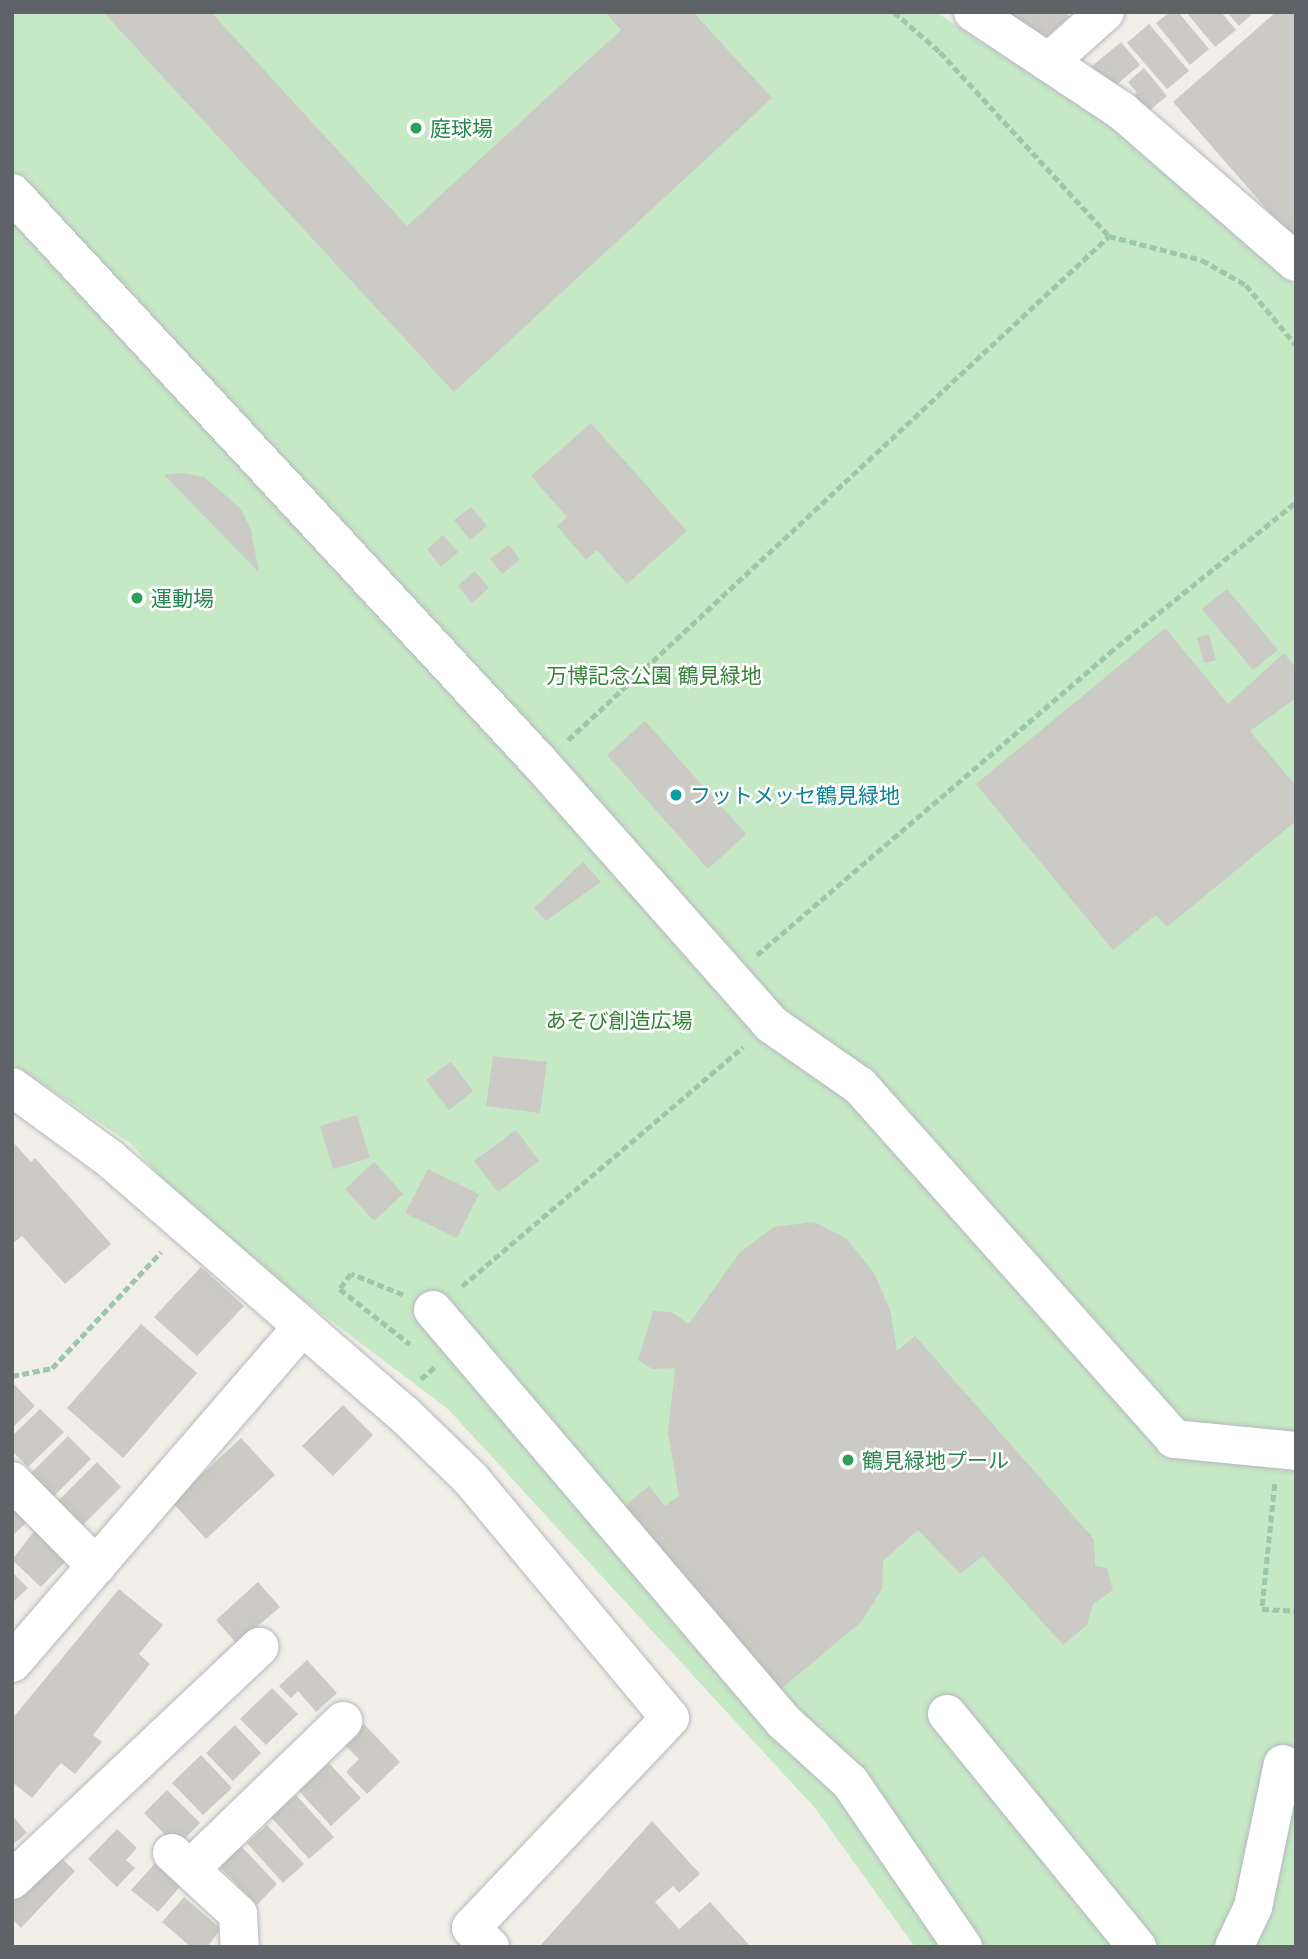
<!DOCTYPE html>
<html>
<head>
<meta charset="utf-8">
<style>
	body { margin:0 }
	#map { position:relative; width:1308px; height:1959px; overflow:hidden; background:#f1efe8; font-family:Lato,"Noto Sans JP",sans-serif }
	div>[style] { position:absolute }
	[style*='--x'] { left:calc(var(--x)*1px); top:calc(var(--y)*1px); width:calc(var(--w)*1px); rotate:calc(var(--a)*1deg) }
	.green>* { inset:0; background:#c5e8c5 }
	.building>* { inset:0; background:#cccac5 }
	.path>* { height:4.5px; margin-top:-2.25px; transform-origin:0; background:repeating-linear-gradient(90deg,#9cc7a9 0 7px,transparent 0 10.5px) }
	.roads { filter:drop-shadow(0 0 2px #b5b8bc) drop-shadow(0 0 2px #b5b8bc) }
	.minor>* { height:38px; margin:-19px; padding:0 19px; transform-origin:19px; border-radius:19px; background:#fff }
	.dots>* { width:19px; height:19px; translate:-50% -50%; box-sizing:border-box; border:4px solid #fff; border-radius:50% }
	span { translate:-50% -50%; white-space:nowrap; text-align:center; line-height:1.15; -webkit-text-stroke:5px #fff; paint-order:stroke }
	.leisure-label { font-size:21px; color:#27864d }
	.left { translate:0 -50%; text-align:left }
	.park-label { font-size:21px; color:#348238 }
	.culture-label { font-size:21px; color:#0d838f }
	.frame { position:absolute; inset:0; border:14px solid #5f6368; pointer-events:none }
</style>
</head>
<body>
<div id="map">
	<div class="green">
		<div style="clip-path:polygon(12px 12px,936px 12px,1108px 124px,1296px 287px,1296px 1947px,915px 1947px,815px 1808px,448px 1409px,204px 1225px,131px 1144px,12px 1063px)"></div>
	</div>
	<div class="building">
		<div style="clip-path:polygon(103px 12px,211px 12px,407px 226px,621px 30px,605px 12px,693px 12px,772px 98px,454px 392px)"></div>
		<div style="clip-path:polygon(1008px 12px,1065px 12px,1069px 17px,1037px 45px)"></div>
		<div style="clip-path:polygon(1170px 12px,1178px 12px,1209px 49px,1190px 65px,1156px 23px)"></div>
		<div style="clip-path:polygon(1186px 12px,1221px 12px,1236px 30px,1215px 47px)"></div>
		<div style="clip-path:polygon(1227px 12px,1254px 12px,1239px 26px)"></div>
		<div style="clip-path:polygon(1276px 12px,1296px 12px,1296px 233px,1291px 237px,1173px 102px)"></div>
		<div style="clip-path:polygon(1149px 24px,1189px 71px,1167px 89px,1127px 43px)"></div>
		<div style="clip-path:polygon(1121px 42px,1140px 65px,1110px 90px,1091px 67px)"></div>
		<div style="clip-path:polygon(1144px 68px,1167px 96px,1140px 118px,1127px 102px,1137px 93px,1128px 82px)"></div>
		<div style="clip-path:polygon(591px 423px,687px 531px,627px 584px,597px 550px,586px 560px,557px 526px,567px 517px,531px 476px)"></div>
		<div style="clip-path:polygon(181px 473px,204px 477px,241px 509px,251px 530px,259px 572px,164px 475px)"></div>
		<div style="clip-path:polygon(471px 507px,487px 526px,470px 540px,454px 520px)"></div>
		<div style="clip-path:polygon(443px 535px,458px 552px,441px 567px,427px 549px)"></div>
		<div style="clip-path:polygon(509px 545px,520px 560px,502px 574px,490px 559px)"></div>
		<div style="clip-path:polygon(475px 571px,489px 588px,472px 603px,458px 586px)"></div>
		<div style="clip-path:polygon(1227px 589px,1278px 650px,1253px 670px,1202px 609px)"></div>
		<div style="clip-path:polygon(1165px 628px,1228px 704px,1284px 653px,1296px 668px,1296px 698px,1250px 731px,1296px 786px,1296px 821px,1167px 927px,1156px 915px,1113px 950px,976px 784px)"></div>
		<div style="clip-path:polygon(1209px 634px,1216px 660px,1204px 663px,1197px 638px)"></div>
		<div style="clip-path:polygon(645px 721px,746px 834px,708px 869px,607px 755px)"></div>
		<div style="clip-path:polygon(583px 862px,601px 882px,546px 921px,534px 908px)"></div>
		<div style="clip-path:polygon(493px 1056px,547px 1062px,540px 1113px,486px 1106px)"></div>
		<div style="clip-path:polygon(451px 1062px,473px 1091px,449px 1110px,426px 1080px)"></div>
		<div style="clip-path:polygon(357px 1115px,370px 1158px,333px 1169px,320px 1126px)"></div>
		<div style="clip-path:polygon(516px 1130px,539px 1161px,498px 1192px,474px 1161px)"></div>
		<div style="clip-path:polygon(12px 1141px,31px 1162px,35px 1158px,111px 1244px,65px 1284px,22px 1236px,12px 1244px)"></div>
		<div style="clip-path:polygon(374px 1162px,403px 1194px,374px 1221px,345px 1189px)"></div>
		<div style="clip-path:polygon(428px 1169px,479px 1194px,457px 1238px,405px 1213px)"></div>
		<div style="clip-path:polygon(814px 1222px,847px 1239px,874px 1273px,890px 1310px,897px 1351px,915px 1336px,1094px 1539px,1095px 1566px,1107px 1568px,1113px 1590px,1093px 1604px,1087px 1625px,1063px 1645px,983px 1556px,960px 1574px,918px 1530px,883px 1561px,882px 1589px,861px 1622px,781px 1689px,625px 1506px,649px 1486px,665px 1506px,679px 1496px,668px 1433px,675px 1368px,652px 1369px,638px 1360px,653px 1311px,671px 1312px,689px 1324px,740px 1252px,774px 1227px)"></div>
		<div style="clip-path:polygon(201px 1267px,244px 1306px,197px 1356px,154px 1317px)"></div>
		<div style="clip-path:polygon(141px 1324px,197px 1373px,123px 1458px,67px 1408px)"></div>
		<div style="clip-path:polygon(12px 1382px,35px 1406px,12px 1428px)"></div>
		<div style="clip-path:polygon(343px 1405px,373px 1435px,333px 1476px,302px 1446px)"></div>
		<div style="clip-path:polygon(40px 1409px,64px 1432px,28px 1467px,12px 1451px,12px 1436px)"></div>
		<div style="clip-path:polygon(68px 1436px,91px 1459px,53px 1497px,30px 1474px)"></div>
		<div style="clip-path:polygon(241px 1438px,275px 1475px,206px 1539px,172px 1502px)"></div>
		<div style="clip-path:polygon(97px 1462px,121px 1487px,81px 1527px,57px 1502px)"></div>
		<div style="clip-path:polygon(12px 1506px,27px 1522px,12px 1536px)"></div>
		<div style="clip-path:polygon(35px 1530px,67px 1560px,41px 1587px,12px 1560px)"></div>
		<div style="clip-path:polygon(12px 1572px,28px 1588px,12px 1603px)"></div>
		<div style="clip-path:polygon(258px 1582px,280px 1607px,237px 1644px,216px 1620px)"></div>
		<div style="clip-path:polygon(119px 1589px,163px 1625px,139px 1654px,150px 1664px,93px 1735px,102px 1742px,75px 1774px,61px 1763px,32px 1798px,12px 1782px,12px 1719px)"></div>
		<div style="clip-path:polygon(307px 1660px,337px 1693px,316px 1712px,298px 1691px,291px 1698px,279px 1686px)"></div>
		<div style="clip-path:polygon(272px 1688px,298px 1714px,266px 1745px,240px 1719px)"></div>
		<div style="clip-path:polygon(364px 1724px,400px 1762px,367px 1794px,346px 1772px,359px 1759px,344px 1744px)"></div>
		<div style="clip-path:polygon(235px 1725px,261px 1753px,233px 1781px,206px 1753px)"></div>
		<div style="clip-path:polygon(201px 1755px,232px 1788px,203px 1815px,172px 1783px)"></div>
		<div style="clip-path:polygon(329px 1763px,361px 1798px,331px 1826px,299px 1791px)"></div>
		<div style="clip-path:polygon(167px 1790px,200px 1823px,177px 1847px,144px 1813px)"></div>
		<div style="clip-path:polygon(296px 1795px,334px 1837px,309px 1859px,271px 1817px)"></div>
		<div style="clip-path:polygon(12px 1815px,27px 1833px,12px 1845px)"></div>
		<div style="clip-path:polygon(652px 1821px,700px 1874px,679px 1893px,673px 1886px,655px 1902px,679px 1929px,710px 1902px,751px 1947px,539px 1947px)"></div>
		<div style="clip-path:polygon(267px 1825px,304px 1864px,283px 1883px,247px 1843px)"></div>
		<div style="clip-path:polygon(117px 1829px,137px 1848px,126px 1860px,135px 1868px,117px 1887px,88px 1859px)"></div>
		<div style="clip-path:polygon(241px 1846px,277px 1884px,257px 1905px,220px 1867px)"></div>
		<div style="clip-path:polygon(57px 1854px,75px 1871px,21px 1928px,12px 1919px,12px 1901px)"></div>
		<div style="clip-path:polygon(159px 1859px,185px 1881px,158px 1912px,131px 1890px)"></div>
		<div style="clip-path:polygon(184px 1897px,221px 1929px,207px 1947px,191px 1947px,162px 1922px)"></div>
	</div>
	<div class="path">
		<div style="--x:894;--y:12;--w:61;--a:41"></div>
		<div style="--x:940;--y:52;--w:250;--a:47.4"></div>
		<div style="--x:1109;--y:236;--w:96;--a:14.5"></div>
		<div style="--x:1202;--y:260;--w:51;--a:29.6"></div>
		<div style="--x:1246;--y:285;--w:78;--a:50.2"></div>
		<div style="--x:568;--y:740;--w:739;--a:-42.97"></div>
		<div style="--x:757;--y:955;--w:464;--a:-40.6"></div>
		<div style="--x:1109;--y:653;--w:240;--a:-38.9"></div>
		<div style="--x:462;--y:1286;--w:369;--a:-40.4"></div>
		<div style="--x:403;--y:1295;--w:56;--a:-158"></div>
		<div style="--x:351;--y:1274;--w:19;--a:126"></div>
		<div style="--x:340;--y:1289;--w:89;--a:38.2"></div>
		<div style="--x:12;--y:1376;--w:41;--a:-11.3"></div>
		<div style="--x:52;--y:1368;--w:159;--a:-46.8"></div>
		<div style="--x:421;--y:1379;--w:18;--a:-41"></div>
		<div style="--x:1275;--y:1484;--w:126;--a:95.9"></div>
		<div style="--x:1262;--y:1609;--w:34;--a:3"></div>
	</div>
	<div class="roads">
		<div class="minor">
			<div style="--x:973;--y:12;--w:179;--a:33.6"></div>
			<div style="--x:1122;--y:111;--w:230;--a:41"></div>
			<div style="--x:1049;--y:62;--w:75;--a:-41.8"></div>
			<div style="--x:12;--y:193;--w:780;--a:47.18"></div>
			<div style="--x:542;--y:765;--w:346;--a:48.5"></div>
			<div style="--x:771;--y:1024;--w:108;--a:34.9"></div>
			<div style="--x:860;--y:1086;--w:472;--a:48.3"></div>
			<div style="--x:1174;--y:1439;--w:123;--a:5.6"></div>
			<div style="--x:12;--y:1087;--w:120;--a:36.2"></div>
			<div style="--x:109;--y:1158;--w:392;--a:41"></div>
			<div style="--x:405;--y:1415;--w:91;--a:44.1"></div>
			<div style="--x:470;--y:1478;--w:312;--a:50.2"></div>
			<div style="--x:670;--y:1718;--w:289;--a:133.5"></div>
			<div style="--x:471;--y:1928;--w:27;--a:45"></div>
			<div style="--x:433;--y:1310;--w:541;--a:49.57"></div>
			<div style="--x:784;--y:1722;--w:89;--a:42.3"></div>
			<div style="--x:850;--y:1782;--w:200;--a:55.6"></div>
			<div style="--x:12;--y:1481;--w:120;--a:45.3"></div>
			<div style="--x:12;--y:1663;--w:445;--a:-49.2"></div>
			<div style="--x:947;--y:1714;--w:301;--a:50.8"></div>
			<div style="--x:172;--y:1853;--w:90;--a:42.7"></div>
			<div style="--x:238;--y:1914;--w:33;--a:87"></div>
			<div style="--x:190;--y:1869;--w:213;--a:-44"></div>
			<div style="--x:12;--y:1880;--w:340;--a:-43.3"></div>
			<div style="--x:1234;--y:1947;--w:44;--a:-64.6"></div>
			<div style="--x:1253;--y:1907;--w:146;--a:-78.2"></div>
		</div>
	</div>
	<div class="dots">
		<div style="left:416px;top:128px;background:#2e9e5b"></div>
		<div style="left:137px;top:598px;background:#2e9e5b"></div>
		<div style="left:676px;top:795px;background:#0f9aa8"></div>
		<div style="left:848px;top:1460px;background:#2e9e5b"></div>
	</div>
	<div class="leisure-label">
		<span class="left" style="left:430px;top:128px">庭球場</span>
		<span class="left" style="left:151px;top:598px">運動場</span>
		<span class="left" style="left:862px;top:1460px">鶴見緑地プール</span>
	</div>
	<div class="park-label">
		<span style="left:654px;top:675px">万博記念公園 鶴見緑地</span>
		<span style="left:619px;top:1020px">あそび創造広場</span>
	</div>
	<div class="culture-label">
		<span class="left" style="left:690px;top:795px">フットメッセ鶴見緑地</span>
	</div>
	<div class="frame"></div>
</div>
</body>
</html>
